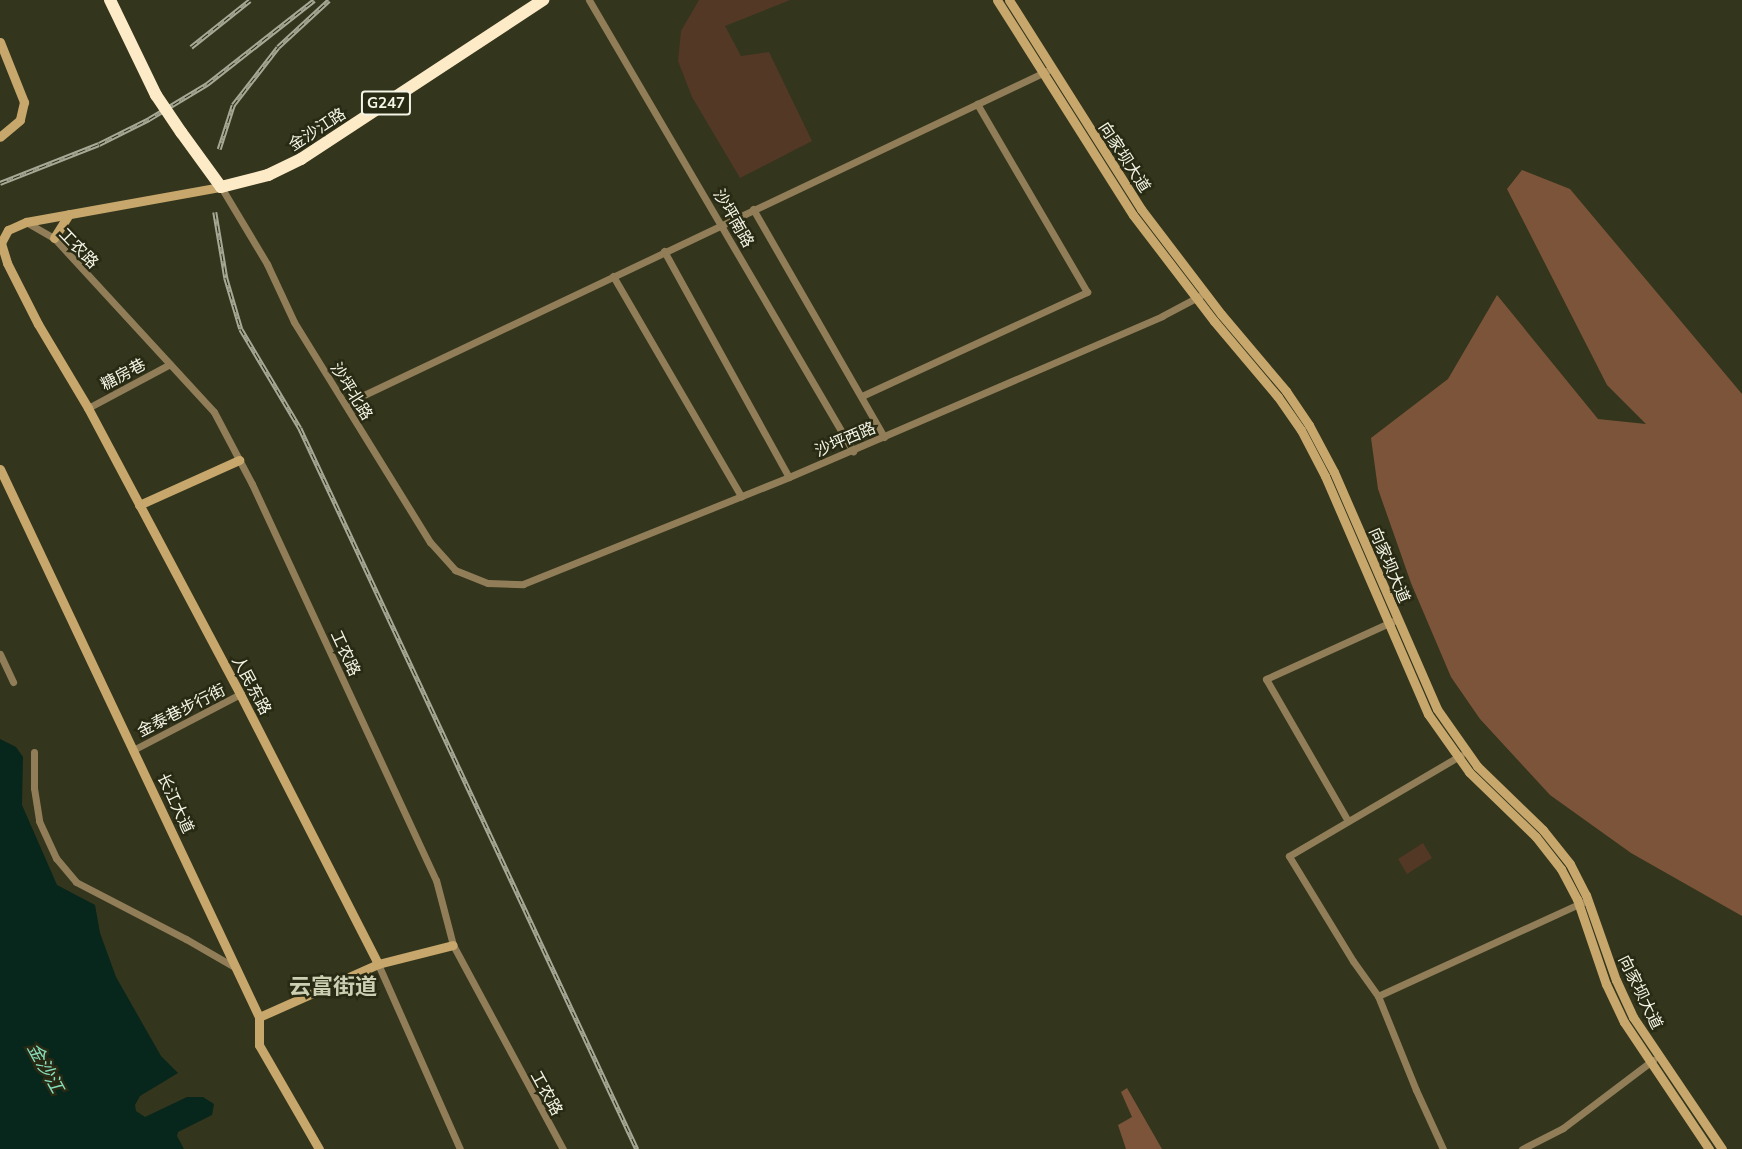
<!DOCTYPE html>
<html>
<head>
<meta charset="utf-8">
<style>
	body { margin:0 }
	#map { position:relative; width:1742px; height:1149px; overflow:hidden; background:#33351d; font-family:Mulish,"Noto Sans SC",sans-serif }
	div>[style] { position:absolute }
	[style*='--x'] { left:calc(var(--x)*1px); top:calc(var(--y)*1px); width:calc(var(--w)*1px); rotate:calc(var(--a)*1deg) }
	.green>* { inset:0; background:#533826 }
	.forest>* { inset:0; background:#7c5439 }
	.water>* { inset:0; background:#07261c }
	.street>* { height:7px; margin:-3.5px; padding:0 3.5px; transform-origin:3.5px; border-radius:3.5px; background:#917e58 }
	.secondary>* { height:9px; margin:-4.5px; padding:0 4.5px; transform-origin:4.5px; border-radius:4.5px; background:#c7a76b }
	.highway>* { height:12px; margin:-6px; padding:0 6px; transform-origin:6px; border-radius:6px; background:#fdeac7 }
	.rail>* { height:4.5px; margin-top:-2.25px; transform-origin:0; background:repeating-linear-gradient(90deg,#292a13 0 7px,#a7a996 0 14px); box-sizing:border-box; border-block:2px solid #a7a996 }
	.highway-bridge>* { height:12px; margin:-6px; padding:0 6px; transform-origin:6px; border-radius:6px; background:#fdeac7 }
	span { translate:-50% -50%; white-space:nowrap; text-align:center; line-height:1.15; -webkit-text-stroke:5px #292a13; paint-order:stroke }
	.shield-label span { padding:2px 4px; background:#292a13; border:2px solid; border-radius:4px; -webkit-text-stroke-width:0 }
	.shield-label { font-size:15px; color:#f4f5e6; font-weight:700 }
	.street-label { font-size:16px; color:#f4f5e6 }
	.water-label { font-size:18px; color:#86dfbf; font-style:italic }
	.district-label { font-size:22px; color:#cdcfb3; font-weight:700 }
</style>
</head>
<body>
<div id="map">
	<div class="green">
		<div style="clip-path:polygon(699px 0,790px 0,725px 26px,741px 56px,769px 52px,812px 141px,740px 178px,692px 97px,678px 61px,681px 31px)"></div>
		<div style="clip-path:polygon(1423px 843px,1432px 858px,1407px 874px,1398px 859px)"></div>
	</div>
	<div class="forest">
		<div style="clip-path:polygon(1522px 170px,1570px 189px,1742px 394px,1742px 916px,1631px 853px,1550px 795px,1480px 719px,1451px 677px,1411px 583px,1378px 489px,1371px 438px,1448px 379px,1497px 295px,1598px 419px,1646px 424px,1607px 385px,1507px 189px)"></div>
		<div style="clip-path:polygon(1127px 1088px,1162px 1149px,1126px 1149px,1118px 1125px,1132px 1117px,1121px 1092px)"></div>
	</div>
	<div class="water">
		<div style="clip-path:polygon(0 739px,16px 747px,23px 757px,22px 805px,57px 885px,95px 905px,100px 933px,116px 977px,161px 1056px,178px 1073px,140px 1096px,135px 1105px,136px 1111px,145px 1117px,187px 1097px,203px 1097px,214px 1104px,212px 1115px,178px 1132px,177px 1136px,184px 1149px,0 1149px)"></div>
	</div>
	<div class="street">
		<div style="--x:589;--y:0;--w:523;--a:59.66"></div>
		<div style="--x:221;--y:187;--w:90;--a:59.1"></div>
		<div style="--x:267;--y:264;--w:64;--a:65"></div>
		<div style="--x:294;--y:322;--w:259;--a:58.3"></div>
		<div style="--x:430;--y:542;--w:38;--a:48"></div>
		<div style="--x:455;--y:570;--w:35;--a:22"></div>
		<div style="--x:488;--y:583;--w:35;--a:2"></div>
		<div style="--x:523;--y:584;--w:287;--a:-21.9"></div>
		<div style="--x:789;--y:477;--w:406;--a:-23.3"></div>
		<div style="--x:1162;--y:316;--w:43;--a:-27.8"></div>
		<div style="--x:753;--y:209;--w:263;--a:60.1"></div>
		<div style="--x:26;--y:222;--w:32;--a:30"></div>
		<div style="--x:54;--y:238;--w:236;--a:47.4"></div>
		<div style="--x:214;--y:412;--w:81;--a:62.2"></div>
		<div style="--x:252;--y:484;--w:437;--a:65.1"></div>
		<div style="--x:436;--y:880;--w:67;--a:75.3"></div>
		<div style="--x:453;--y:945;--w:232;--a:61.7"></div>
		<div style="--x:664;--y:251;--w:258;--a:61.1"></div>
		<div style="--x:613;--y:276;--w:255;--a:59.8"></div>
		<div style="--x:864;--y:395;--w:246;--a:-24.8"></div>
		<div style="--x:1087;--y:292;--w:218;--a:-120.3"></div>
		<div style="--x:345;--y:404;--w:777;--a:-25.38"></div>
		<div style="--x:88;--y:408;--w:93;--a:-28.2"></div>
		<div style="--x:0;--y:654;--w:31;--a:65"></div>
		<div style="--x:135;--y:749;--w:119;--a:-27.6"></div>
		<div style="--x:34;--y:752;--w:36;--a:90"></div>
		<div style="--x:34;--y:788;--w:33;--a:81"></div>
		<div style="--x:39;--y:821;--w:41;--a:65.3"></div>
		<div style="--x:56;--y:858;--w:31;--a:50"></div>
		<div style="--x:76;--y:882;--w:124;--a:27.4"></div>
		<div style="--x:186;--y:939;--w:58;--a:30.1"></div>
		<div style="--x:1348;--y:821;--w:164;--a:-120"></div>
		<div style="--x:1266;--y:679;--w:140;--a:-24.5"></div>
		<div style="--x:378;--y:964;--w:202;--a:66.1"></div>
		<div style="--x:1378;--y:996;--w:226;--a:-24.6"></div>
		<div style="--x:1443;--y:1149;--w:65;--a:-114.6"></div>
		<div style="--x:1416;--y:1090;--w:101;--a:-112"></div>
		<div style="--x:1378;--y:996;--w:43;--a:-125.5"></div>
		<div style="--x:1353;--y:961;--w:123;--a:-121.4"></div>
		<div style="--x:1289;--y:856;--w:199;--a:-30.4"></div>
		<div style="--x:1522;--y:1149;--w:46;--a:-27.1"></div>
		<div style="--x:1563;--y:1128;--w:113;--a:-37.1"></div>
	</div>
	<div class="secondary">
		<div style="--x:997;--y:0;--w:254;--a:57.7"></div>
		<div style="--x:1133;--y:215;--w:133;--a:52.6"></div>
		<div style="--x:1214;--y:321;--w:99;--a:49.9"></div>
		<div style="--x:1278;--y:397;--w:40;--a:55.1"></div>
		<div style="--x:1301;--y:430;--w:52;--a:62.4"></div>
		<div style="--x:1325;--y:476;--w:259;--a:66.6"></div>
		<div style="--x:1428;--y:714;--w:71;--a:54.7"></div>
		<div style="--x:1469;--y:772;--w:93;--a:44.1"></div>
		<div style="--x:1536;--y:837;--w:41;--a:52"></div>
		<div style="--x:1561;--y:869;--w:34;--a:62"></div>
		<div style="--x:1577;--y:899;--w:90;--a:71.2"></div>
		<div style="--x:1606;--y:984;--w:42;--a:64.7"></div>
		<div style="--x:1624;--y:1022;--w:153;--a:56.2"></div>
		<div style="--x:1009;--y:0;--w:247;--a:57.7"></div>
		<div style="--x:1141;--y:209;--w:132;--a:52.7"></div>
		<div style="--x:1221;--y:314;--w:101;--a:49.8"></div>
		<div style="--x:1286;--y:391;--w:41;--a:55.9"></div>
		<div style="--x:1309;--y:425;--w:53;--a:62"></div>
		<div style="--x:1334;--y:472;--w:258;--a:66.5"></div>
		<div style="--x:1437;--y:709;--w:70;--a:54.9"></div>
		<div style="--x:1477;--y:766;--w:92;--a:44.1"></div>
		<div style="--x:1543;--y:830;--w:43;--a:51.5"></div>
		<div style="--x:1570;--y:864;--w:35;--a:63"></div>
		<div style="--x:1586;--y:895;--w:90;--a:70.6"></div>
		<div style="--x:1616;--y:980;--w:41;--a:65.3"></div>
		<div style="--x:1633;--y:1017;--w:159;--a:56"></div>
		<div style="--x:0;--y:42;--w:65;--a:68.2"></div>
		<div style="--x:24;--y:102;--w:18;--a:103"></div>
		<div style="--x:20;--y:120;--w:26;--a:140"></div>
		<div style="--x:54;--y:238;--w:28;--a:-58"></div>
		<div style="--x:1;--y:243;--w:21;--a:73"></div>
		<div style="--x:7;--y:263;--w:68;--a:63.1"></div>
		<div style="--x:38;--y:324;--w:98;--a:59.2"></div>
		<div style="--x:88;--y:408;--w:324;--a:62"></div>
		<div style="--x:240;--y:694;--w:303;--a:62.9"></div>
		<div style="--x:1;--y:243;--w:15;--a:-62"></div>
		<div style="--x:8;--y:230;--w:20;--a:-24"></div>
		<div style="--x:26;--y:222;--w:198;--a:-10.2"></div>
		<div style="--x:0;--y:469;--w:606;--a:64.7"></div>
		<div style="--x:259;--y:1017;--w:28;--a:90"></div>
		<div style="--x:259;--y:1045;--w:120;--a:60"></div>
		<div style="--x:139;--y:505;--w:110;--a:-24.2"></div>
		<div style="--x:259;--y:1017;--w:130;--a:-24"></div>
		<div style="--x:378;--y:964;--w:77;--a:-14.2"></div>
	</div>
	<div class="highway">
		<div style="--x:110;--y:0;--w:106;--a:64.2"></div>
		<div style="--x:181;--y:132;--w:68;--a:54"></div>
		<div style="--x:221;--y:187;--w:49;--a:-14.3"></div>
		<div style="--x:268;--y:175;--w:37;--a:-26"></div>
		<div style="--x:301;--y:159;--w:290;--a:-33.3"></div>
	</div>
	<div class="rail">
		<div style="--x:191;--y:47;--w:75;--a:-38.5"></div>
		<div style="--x:219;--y:149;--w:46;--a:-72.3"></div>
		<div style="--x:233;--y:105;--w:73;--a:-52.2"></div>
		<div style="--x:278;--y:47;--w:69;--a:-42.7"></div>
		<div style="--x:0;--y:183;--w:106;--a:-21.5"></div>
		<div style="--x:99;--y:144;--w:56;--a:-26.6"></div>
		<div style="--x:149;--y:119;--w:68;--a:-31.1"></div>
		<div style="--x:207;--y:84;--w:136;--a:-38.1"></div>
		<div style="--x:215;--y:212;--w:67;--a:80.5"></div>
		<div style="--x:226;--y:278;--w:53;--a:73.6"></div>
		<div style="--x:241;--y:329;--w:115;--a:59.2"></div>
		<div style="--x:300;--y:428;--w:796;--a:64.95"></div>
	</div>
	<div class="highway-bridge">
		<div style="--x:156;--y:95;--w:45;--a:56"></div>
	</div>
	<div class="shield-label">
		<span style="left:386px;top:103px">G247</span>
	</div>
	<div class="street-label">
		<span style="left:317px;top:129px;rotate:-33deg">金沙江路</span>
		<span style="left:1125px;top:157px;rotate:57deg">向家坝大道</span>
		<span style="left:734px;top:218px;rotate:60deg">沙坪南路</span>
		<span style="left:79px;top:248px;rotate:46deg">工农路</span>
		<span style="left:123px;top:374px;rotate:-28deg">糖房巷</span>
		<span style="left:352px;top:391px;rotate:58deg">沙坪北路</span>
		<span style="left:845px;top:439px;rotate:-23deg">沙坪西路</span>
		<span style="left:1390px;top:565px;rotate:67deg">向家坝大道</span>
		<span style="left:346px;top:653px;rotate:65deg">工农路</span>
		<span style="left:252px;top:685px;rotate:62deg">人民东路</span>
		<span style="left:181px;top:710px;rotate:-27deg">金泰巷步行街</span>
		<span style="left:176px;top:803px;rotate:65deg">长江大道</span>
		<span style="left:1641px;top:992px;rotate:64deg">向家坝大道</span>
		<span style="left:547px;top:1093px;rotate:61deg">工农路</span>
	</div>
	<div class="water-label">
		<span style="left:45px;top:1068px;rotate:61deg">金沙江</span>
	</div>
	<div class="district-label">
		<span style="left:333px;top:987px">云富街道</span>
	</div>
</div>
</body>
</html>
